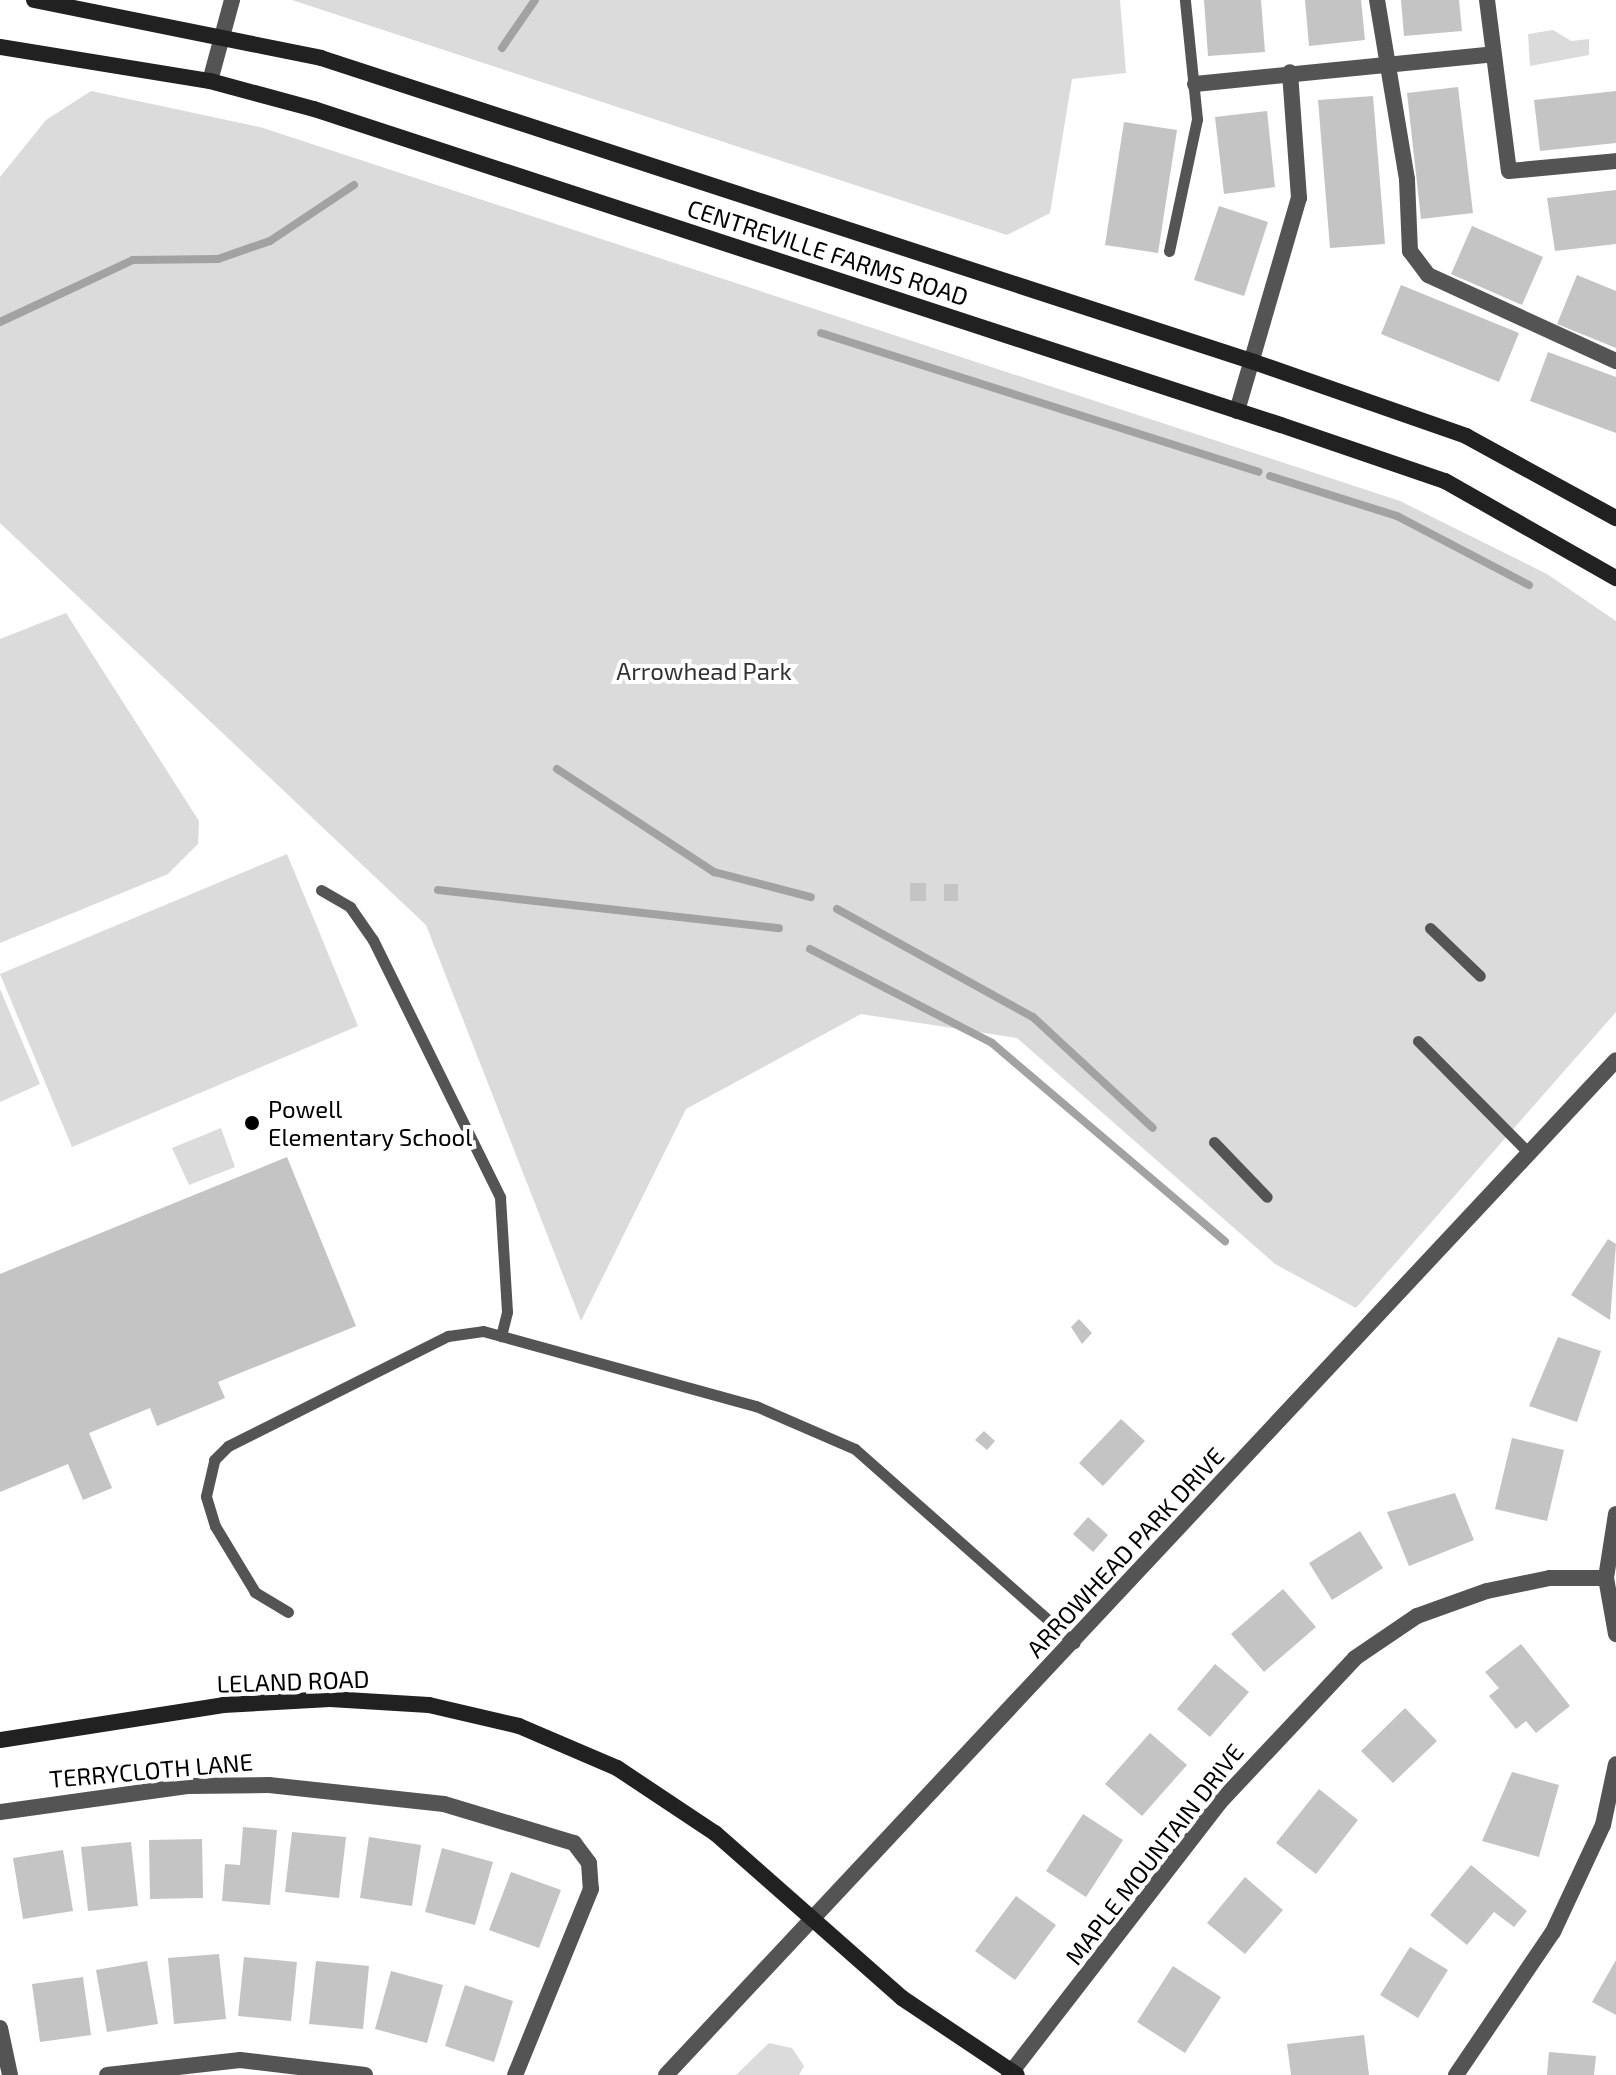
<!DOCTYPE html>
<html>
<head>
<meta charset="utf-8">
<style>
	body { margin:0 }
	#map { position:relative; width:1616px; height:2075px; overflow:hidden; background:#fff; font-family:"Exo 2",sans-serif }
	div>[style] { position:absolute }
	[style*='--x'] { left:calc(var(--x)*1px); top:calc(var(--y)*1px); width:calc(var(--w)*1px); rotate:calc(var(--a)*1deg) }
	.green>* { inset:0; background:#dbdbdb }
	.stream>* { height:8px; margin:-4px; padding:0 4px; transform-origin:4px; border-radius:4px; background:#a2a2a2 }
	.building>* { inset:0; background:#c4c4c4 }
	.lane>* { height:11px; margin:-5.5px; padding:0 5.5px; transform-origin:5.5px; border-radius:5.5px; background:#545454 }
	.street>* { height:16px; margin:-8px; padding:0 8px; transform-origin:8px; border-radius:8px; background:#545454 }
	.secondary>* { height:16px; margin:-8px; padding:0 8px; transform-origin:8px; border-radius:8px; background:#212121 }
	.dots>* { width:22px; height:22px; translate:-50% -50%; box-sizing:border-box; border:4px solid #fff; border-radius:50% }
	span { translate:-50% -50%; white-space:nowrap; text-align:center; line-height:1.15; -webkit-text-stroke:8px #fff; paint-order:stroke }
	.street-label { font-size:24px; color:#000 }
	.park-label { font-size:24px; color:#323232 }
	.poi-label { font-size:24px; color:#000 }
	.left { translate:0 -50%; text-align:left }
</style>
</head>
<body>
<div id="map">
	<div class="green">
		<div style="clip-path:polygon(292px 0,1120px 0,1126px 73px,1072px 79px,1050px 213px,1007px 235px)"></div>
		<div style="clip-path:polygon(1553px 30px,1571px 41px,1589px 39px,1589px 55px,1530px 66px,1528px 34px)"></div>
		<div style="clip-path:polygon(91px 91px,260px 127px,1400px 501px,1547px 574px,1616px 621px,1616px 1012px,1356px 1308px,1275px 1264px,1017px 1038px,861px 1014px,686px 1109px,581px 1321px,426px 925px,0 523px,0 177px,46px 120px)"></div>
		<div style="clip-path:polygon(66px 613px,199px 821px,198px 844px,168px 874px,0 943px,0 639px)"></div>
		<div style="clip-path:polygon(287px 854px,358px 1026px,72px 1147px,0 974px)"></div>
		<div style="clip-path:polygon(0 989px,40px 1084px,0 1102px)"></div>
		<div style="clip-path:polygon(221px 1128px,235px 1167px,189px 1185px,172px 1148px)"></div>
		<div style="clip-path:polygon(769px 2043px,792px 2048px,804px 2066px,799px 2075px,736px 2075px)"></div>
	</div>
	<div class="stream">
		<div style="--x:502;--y:48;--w:58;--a:-55.5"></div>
		<div style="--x:0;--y:322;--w:147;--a:-25"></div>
		<div style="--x:133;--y:260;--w:85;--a:-0.7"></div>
		<div style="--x:218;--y:259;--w:55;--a:-19.1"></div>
		<div style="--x:270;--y:241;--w:101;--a:-33.7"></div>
		<div style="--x:821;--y:333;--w:459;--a:17.6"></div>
		<div style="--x:1270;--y:476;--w:133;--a:17.5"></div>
		<div style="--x:1397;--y:516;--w:149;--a:27.6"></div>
		<div style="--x:557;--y:769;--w:188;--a:33.3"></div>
		<div style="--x:714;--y:872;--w:100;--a:14.5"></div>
		<div style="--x:438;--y:890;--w:343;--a:6.4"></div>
		<div style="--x:837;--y:909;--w:224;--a:28.9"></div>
		<div style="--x:1033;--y:1017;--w:163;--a:42.8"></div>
		<div style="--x:810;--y:949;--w:205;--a:27.3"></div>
		<div style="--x:992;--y:1043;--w:306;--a:40.4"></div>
	</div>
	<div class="building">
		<div style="clip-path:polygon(1204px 0,1261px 0,1265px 52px,1208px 56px)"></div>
		<div style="clip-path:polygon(1305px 0,1361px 0,1365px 40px,1309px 46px)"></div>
		<div style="clip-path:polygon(1401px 0,1459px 0,1462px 31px,1404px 36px)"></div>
		<div style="clip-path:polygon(1458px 87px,1473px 213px,1421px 219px,1407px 93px)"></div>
		<div style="clip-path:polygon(1616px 91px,1616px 143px,1540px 151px,1534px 100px)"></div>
		<div style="clip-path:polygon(1373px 96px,1385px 244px,1330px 248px,1318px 100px)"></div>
		<div style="clip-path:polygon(1267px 111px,1275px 187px,1224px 194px,1215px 117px)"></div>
		<div style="clip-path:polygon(1124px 122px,1177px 130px,1158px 253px,1105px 245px)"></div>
		<div style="clip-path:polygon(1616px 190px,1616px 244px,1555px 251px,1547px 198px)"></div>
		<div style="clip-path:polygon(1219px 206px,1268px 222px,1244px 296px,1194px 280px)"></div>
		<div style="clip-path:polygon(1472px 226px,1543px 257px,1522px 305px,1451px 274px)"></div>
		<div style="clip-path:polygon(1577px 275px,1616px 291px,1616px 348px,1557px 324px)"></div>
		<div style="clip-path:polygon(1401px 285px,1519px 333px,1499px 382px,1381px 334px)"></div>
		<div style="clip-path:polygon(1548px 352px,1616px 377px,1616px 433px,1530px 401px)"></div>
		<div style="clip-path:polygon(910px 883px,926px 883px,926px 901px,910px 901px)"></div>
		<div style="clip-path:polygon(944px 884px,958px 884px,958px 901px,944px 901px)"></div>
		<div style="clip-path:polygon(287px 1157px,356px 1326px,218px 1382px,225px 1398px,157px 1426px,150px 1408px,89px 1433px,112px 1488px,83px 1500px,68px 1464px,0 1492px,0 1274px)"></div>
		<div style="clip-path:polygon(1608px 1239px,1616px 1244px,1610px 1320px,1571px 1295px)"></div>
		<div style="clip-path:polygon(1079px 1319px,1092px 1333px,1082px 1344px,1071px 1327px)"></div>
		<div style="clip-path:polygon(1558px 1337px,1601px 1351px,1577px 1422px,1529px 1406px)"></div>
		<div style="clip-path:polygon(1121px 1419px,1145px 1441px,1103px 1486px,1079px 1463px)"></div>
		<div style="clip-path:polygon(984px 1431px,995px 1441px,987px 1450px,975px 1440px)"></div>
		<div style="clip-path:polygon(1512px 1438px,1564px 1450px,1547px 1521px,1495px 1509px)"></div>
		<div style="clip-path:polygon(1455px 1493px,1474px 1540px,1409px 1566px,1387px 1512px)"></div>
		<div style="clip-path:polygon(1088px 1517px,1108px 1535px,1093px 1552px,1073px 1534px)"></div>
		<div style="clip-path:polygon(1360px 1531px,1383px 1568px,1332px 1600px,1309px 1563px)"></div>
		<div style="clip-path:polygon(1283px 1589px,1316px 1627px,1264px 1672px,1231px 1634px)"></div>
		<div style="clip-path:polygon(1521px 1644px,1570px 1706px,1536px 1733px,1526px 1721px,1516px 1729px,1489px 1696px,1499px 1688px,1485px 1672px)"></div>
		<div style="clip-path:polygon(1215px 1664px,1249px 1692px,1210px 1737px,1177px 1709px)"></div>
		<div style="clip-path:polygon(1405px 1708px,1437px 1741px,1393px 1783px,1361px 1751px)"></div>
		<div style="clip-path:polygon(1150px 1733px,1187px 1765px,1142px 1816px,1105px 1784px)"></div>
		<div style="clip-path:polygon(1512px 1772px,1559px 1785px,1539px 1857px,1482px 1841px)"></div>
		<div style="clip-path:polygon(1319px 1789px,1358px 1820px,1316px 1874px,1276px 1843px)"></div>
		<div style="clip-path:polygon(1083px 1814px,1123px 1840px,1086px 1897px,1046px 1871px)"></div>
		<div style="clip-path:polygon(243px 1827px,277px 1830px,270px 1905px,222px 1901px,225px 1864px,240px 1865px)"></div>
		<div style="clip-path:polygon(292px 1832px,346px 1837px,339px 1898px,285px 1892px)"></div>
		<div style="clip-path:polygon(369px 1837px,421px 1845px,412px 1906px,360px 1898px)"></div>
		<div style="clip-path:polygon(202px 1839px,203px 1898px,150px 1899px,149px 1840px)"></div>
		<div style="clip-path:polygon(131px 1842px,138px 1906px,88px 1911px,81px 1847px)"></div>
		<div style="clip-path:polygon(442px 1848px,493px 1862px,475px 1925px,425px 1912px)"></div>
		<div style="clip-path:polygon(63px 1850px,73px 1911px,23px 1919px,13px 1858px)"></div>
		<div style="clip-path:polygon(1471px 1865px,1527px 1911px,1514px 1927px,1494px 1912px,1467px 1945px,1430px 1915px)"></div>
		<div style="clip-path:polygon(511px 1872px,561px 1890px,539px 1948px,489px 1930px)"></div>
		<div style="clip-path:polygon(1245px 1877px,1283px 1910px,1245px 1954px,1207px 1923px)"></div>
		<div style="clip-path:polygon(1016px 1896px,1056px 1925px,1015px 1980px,975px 1951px)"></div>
		<div style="clip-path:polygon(1410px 1947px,1448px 1970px,1418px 2018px,1380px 1995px)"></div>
		<div style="clip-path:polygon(219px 1954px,226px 2019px,174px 2024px,168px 1958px)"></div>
		<div style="clip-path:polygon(244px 1957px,297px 1962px,291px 2021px,238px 2016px)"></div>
		<div style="clip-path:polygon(1616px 1960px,1616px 2015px,1592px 2002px)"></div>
		<div style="clip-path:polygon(147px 1961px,158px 2024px,107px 2032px,96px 1970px)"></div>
		<div style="clip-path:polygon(316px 1961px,369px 1966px,363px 2029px,309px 2024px)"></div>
		<div style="clip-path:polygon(1173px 1966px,1221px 1997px,1185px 2053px,1137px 2022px)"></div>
		<div style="clip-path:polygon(391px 1971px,443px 1985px,427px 2043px,375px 2029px)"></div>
		<div style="clip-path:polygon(83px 1977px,91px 2035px,40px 2042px,32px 1984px)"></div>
		<div style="clip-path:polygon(465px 1985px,513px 2001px,494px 2062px,445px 2046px)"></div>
		<div style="clip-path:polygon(1364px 2035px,1369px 2075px,1291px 2075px,1287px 2044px)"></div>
		<div style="clip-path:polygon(1549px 2052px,1596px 2056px,1594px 2075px,1547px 2075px)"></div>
	</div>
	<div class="lane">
		<div style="--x:1169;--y:251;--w:135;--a:-78"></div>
		<div style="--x:1197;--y:119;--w:120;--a:-95.8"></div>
		<div style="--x:321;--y:890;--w:34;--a:30"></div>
		<div style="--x:350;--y:907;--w:40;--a:55.1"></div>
		<div style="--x:373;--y:940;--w:287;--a:63.7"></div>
		<div style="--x:500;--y:1197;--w:115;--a:86.5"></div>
		<div style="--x:507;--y:1312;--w:25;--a:104"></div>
		<div style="--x:1430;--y:928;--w:69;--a:43.8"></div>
		<div style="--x:1418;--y:1041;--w:158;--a:45.3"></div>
		<div style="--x:1214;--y:1142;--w:76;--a:46.1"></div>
		<div style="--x:288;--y:1612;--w:39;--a:-149"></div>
		<div style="--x:255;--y:1592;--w:77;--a:-121.2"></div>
		<div style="--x:215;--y:1526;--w:31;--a:-107"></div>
		<div style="--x:206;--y:1496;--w:37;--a:-77"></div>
		<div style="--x:214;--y:1460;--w:20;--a:-45"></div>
		<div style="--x:228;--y:1446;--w:246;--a:-26.6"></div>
		<div style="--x:448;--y:1336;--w:35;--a:-8"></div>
		<div style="--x:483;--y:1331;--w:283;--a:15.4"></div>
		<div style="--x:756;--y:1406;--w:108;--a:23.5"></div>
		<div style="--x:855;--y:1449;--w:293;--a:41.5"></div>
	</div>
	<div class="street">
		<div style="--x:1377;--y:0;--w:182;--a:80.5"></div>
		<div style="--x:1407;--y:180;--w:71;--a:87.6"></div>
		<div style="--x:1410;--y:251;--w:30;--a:53"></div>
		<div style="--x:1428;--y:275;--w:207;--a:24.6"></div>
		<div style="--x:1487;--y:0;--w:172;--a:82.7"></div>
		<div style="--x:1509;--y:171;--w:107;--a:-5.3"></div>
		<div style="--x:210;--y:81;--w:84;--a:-74.8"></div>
		<div style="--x:1195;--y:84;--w:300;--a:-5.7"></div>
		<div style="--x:1237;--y:411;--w:222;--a:-73.8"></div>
		<div style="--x:1299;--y:198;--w:126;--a:-94.1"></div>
		<div style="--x:1616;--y:1514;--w:65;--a:98.9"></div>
		<div style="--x:1606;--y:1578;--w:57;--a:79.9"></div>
		<div style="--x:0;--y:1812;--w:189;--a:-7.9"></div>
		<div style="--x:187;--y:1786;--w:82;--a:-0.7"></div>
		<div style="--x:269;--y:1785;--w:176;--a:6.2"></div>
		<div style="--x:444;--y:1804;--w:136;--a:16.7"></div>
		<div style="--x:574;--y:1843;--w:25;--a:53"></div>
		<div style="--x:589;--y:1863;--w:26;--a:86"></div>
		<div style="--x:591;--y:1889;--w:201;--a:112.2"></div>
		<div style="--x:0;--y:2028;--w:48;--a:78"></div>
		<div style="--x:107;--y:2075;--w:134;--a:-6.4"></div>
		<div style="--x:240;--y:2060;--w:126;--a:6.8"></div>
		<div style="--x:666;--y:2075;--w:1390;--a:-46.89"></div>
		<div style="--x:1009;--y:2075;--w:344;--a:-52.3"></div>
		<div style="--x:1219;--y:1803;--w:199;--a:-46.8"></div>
		<div style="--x:1355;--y:1658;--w:75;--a:-34.1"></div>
		<div style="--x:1417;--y:1616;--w:74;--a:-19.7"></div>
		<div style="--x:1487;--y:1591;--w:64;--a:-11.7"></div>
		<div style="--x:1550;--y:1578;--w:56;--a:0"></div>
		<div style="--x:1456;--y:2075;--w:173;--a:-55.9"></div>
		<div style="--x:1553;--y:1932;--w:118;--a:-65"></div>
		<div style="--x:1603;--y:1825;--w:62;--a:-78"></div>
	</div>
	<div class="secondary">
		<div style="--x:34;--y:0;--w:293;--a:11.4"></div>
		<div style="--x:321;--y:58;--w:981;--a:18.05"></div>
		<div style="--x:1254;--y:362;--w:225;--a:19.2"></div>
		<div style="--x:1466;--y:436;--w:171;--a:28.7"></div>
		<div style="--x:0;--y:47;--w:213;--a:9.2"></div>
		<div style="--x:210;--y:81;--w:108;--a:15.1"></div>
		<div style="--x:314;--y:109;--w:1017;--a:18.1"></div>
		<div style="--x:1281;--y:425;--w:173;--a:18.9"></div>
		<div style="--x:1445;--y:481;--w:197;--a:29.6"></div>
		<div style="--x:0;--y:1740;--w:226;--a:-8.9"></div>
		<div style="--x:223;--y:1705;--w:107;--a:-3.2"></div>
		<div style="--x:330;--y:1699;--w:99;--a:3.5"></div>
		<div style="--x:429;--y:1705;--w:92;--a:13.1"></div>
		<div style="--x:519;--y:1726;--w:107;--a:23.2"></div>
		<div style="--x:617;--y:1768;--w:118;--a:33.6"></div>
		<div style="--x:715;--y:1833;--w:249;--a:41.4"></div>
		<div style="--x:902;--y:1998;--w:138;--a:33.8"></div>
	</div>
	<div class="dots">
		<div style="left:252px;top:1123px;background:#000"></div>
	</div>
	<div class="street-label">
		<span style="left:828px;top:252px;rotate:18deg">CENTREVILLE FARMS ROAD</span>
		<span style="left:1125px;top:1552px;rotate:-47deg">ARROWHEAD PARK DRIVE</span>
		<span style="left:293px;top:1681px;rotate:-2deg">LELAND ROAD</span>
		<span style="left:151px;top:1770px;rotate:-5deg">TERRYCLOTH LANE</span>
		<span style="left:1154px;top:1854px;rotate:-52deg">MAPLE MOUNTAIN DRIVE</span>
	</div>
	<div class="park-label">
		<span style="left:704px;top:671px">Arrowhead Park</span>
	</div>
	<div class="poi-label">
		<span class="left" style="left:268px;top:1123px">Powell<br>Elementary School</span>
	</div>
</div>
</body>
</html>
